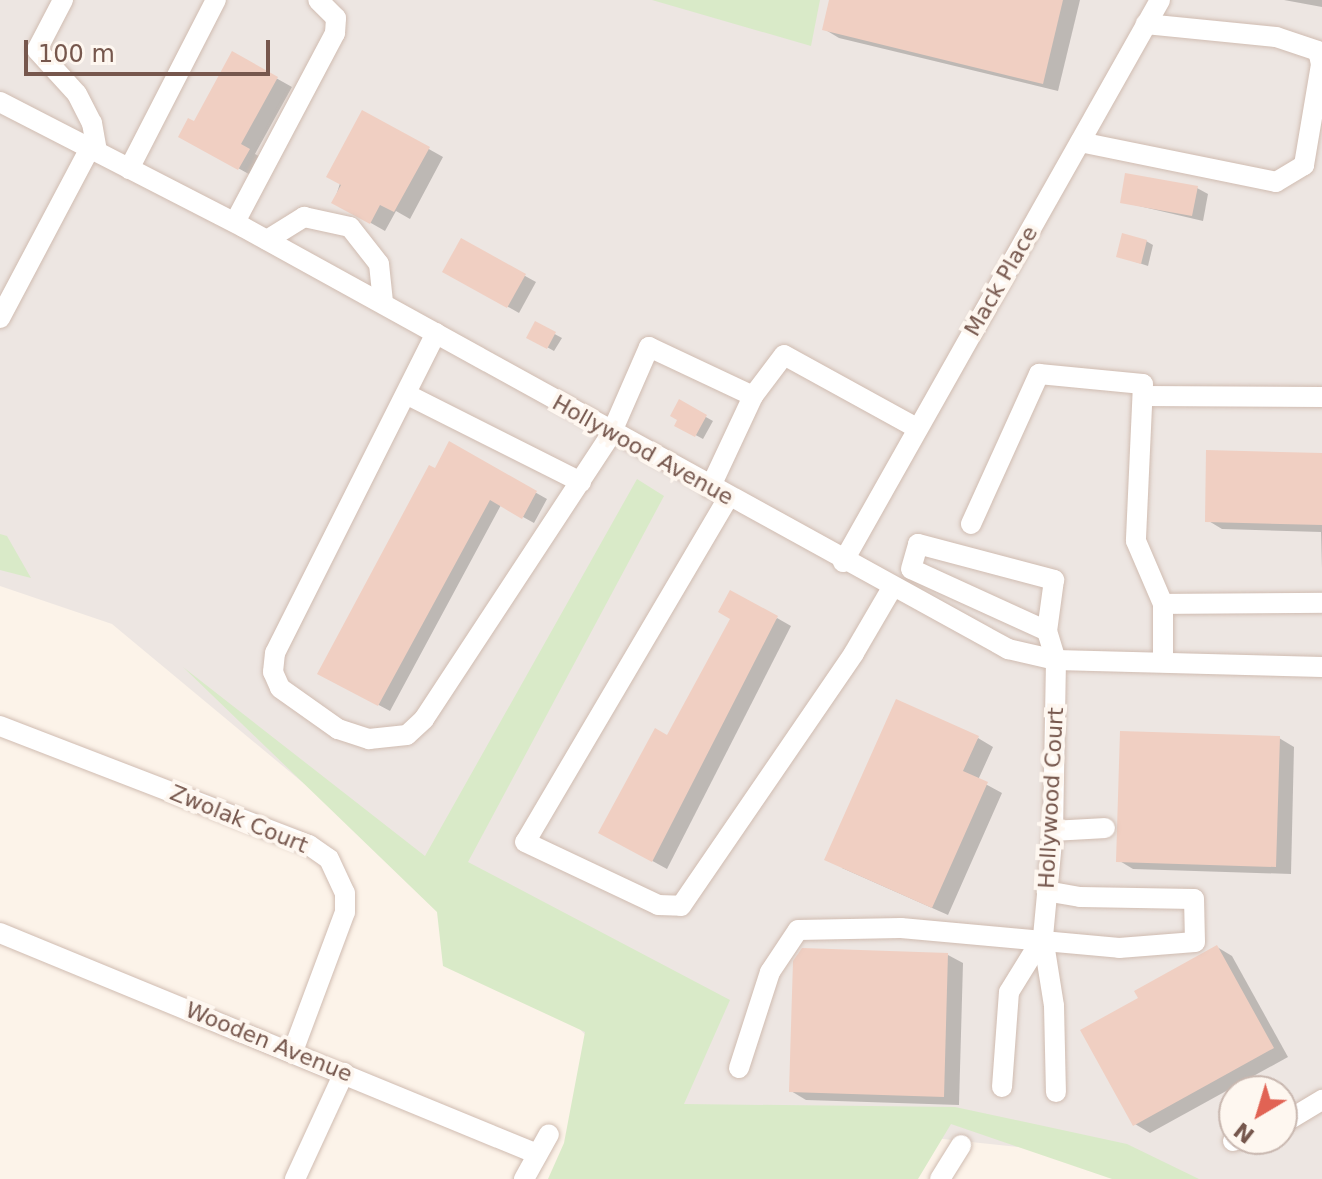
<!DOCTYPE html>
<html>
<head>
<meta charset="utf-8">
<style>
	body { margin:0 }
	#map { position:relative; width:1322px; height:1179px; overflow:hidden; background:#fcf3e9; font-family:"DejaVu Sans",sans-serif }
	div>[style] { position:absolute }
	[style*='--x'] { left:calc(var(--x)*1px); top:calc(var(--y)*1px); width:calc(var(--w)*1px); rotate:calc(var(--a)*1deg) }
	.industrial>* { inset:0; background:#ede6e2 }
	.green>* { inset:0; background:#d9eac8 }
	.shadow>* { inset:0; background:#0003 }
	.building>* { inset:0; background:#f0cfc2 }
	.roads { filter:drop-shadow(0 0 2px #d0bcb1) drop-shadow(0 0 2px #d0bcb1) }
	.minor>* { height:20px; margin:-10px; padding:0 10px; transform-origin:10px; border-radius:10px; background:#fff }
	span { translate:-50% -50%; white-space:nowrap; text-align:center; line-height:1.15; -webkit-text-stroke:8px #fef7f0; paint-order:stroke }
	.street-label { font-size:22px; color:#76574d }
	.north { position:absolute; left:1218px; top:1075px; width:80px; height:80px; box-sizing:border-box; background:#fef7f0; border:2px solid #c8b7af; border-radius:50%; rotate:218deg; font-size:22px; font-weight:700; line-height:32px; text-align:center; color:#76574d }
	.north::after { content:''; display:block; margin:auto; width:28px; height:36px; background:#e16354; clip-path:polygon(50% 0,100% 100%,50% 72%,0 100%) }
	.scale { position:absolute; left:24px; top:40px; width:246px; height:36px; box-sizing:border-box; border:4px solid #76574d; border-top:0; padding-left:10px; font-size:24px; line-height:28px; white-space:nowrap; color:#76574d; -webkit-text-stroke:6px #fef7f0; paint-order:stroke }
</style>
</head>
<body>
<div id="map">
	<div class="industrial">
		<div style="clip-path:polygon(evenodd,0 0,1322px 0,1322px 1179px,1163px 1179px,1112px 1157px,660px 1109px,479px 929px,112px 624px,0 586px,0 0,1234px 1091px,1282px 1091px,1282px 1139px,1234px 1139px,1234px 1091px)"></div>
	</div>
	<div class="green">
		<div style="clip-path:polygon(652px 0,820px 0,811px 46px)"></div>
		<div style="clip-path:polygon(637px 479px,664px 496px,468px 862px,730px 1000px,684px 1104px,955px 1107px,1127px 1144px,1199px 1179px,1112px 1179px,951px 1124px,918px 1179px,548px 1179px,564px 1143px,585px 1032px,443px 966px,437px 912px,183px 667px,425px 856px)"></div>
		<div style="clip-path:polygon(0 534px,7px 536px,31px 578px,0 570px)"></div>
	</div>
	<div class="shadow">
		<div style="clip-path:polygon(831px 0,1080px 0,1058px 91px,839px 38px,824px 29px)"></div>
		<div style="clip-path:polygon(1284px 0,1322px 0,1322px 7px)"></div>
		<div style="clip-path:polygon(233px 54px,292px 87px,255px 154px,264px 159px,254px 177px,181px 136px,194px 124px)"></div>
		<div style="clip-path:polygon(363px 112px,443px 157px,410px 219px,396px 211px,385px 231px,334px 202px)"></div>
		<div style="clip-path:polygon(1197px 188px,1208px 194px,1203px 221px,1122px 202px)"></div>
		<div style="clip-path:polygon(462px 241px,536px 282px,519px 313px,445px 271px)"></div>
		<div style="clip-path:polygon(1146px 241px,1153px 245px,1148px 266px,1118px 256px)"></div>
		<div style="clip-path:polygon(536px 324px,562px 338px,554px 351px,529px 337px)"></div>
		<div style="clip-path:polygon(679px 402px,713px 421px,703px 439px,677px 425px)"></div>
		<div style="clip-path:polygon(450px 444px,547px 499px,534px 523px,501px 505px,390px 711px,319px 673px)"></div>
		<div style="clip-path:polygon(1322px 455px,1322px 569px,1321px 532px,1222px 529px,1207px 520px)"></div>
		<div style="clip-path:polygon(777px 618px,791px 626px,667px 869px,600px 832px,668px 738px)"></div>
		<div style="clip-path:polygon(978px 738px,993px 747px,978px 780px,1002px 793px,948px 915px,842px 868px)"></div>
		<div style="clip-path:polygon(1279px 738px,1294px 747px,1291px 874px,1133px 869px,1118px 860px)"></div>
		<div style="clip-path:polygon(1217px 947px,1232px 956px,1288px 1057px,1150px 1133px,1135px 1124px,1141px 999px)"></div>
		<div style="clip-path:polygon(948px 955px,963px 963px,959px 1105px,806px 1100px,791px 1091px)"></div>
	</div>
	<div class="building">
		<div style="clip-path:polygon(829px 0,1063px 0,1043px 84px,822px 30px)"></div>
		<div style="clip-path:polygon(232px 51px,278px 77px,241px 144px,250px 149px,238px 170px,178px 137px,188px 118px,194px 121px)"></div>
		<div style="clip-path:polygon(362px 110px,430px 147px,394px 212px,380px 205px,370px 224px,331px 203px,341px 185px,326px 177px)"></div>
		<div style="clip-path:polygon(1125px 173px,1198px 186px,1192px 216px,1120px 203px)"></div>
		<div style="clip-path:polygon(1122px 233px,1147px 240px,1141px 264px,1116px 257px)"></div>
		<div style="clip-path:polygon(461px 238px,526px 274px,507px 308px,442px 272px)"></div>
		<div style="clip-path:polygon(535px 321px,556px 332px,547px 349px,526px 338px)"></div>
		<div style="clip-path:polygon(679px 399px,707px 415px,695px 437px,674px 426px,677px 420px,670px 416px)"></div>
		<div style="clip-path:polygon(449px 441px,537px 491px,522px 519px,490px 500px,378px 706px,317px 674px,429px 465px,435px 468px)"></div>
		<div style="clip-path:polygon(1206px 450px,1322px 453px,1322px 525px,1205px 522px)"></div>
		<div style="clip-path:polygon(730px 590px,778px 616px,652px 862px,598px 833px,655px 728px,667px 735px,730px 619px,718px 612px)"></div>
		<div style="clip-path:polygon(896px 699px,979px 736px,963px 771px,988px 782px,932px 908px,824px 860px)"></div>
		<div style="clip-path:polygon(1120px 731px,1280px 736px,1276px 867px,1116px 862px)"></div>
		<div style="clip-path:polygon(1217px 945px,1274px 1048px,1133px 1126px,1080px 1030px,1138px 998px,1134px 991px)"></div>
		<div style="clip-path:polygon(802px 948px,948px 953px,944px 1097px,789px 1092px,793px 961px)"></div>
	</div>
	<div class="roads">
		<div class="minor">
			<div style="--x:63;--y:0;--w:56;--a:117.5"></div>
			<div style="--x:37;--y:50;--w:59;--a:47.7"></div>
			<div style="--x:77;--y:94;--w:33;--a:63"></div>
			<div style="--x:92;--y:123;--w:29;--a:80"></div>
			<div style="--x:0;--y:102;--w:273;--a:27.2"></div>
			<div style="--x:243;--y:227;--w:874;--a:28.88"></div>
			<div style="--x:1008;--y:649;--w:49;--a:12.9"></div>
			<div style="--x:1056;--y:660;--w:266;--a:1.5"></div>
			<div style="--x:1080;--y:142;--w:200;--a:11.5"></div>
			<div style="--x:1276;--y:182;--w:33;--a:-31"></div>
			<div style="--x:1304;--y:165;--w:102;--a:-80.4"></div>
			<div style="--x:1321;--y:64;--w:13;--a:-103"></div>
			<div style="--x:1318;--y:51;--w:44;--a:-161.6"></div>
			<div style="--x:1276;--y:37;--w:131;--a:-174.3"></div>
			<div style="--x:129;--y:169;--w:190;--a:-62.8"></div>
			<div style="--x:235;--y:222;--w:214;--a:-62.1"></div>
			<div style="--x:335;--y:33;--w:15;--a:-86"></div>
			<div style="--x:336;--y:18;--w:25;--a:-135"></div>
			<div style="--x:267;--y:240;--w:44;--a:-31.9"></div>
			<div style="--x:304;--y:217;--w:47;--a:12.3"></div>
			<div style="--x:350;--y:227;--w:47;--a:51.9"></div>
			<div style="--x:379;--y:264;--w:39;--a:84"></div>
			<div style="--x:0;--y:318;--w:192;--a:-62.1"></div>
			<div style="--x:436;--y:333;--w:358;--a:116.7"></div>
			<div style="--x:275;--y:653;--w:19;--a:96"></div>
			<div style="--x:273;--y:672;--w:17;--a:66"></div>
			<div style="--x:280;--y:688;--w:71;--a:35.3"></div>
			<div style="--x:338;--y:729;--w:33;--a:18"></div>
			<div style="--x:369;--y:739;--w:38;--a:-6"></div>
			<div style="--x:407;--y:735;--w:23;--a:-43"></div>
			<div style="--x:424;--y:719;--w:341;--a:-56.7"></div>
			<div style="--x:611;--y:434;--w:95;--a:-66.4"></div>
			<div style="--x:649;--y:347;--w:115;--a:25.2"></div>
			<div style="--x:406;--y:394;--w:196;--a:26.7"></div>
			<div style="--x:1143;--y:396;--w:179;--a:0.3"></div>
			<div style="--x:710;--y:488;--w:102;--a:-64.9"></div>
			<div style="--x:753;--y:396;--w:51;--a:-52.9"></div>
			<div style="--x:784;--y:355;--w:152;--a:28.8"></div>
			<div style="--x:728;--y:498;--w:399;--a:120.5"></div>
			<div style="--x:525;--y:842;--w:147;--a:25.3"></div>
			<div style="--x:658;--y:905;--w:23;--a:2"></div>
			<div style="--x:681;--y:906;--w:306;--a:-55.6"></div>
			<div style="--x:854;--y:653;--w:75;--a:-59.7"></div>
			<div style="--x:971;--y:524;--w:165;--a:-65.6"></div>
			<div style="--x:1039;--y:374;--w:104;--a:5.5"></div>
			<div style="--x:1143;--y:384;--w:157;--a:92.6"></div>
			<div style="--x:1136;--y:541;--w:69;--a:66.8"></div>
			<div style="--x:1163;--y:604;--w:58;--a:90"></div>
			<div style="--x:843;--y:562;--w:645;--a:-60.57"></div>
			<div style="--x:1163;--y:604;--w:159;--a:-0.4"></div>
			<div style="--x:1047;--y:631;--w:149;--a:-155.5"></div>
			<div style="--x:911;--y:569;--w:26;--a:-74"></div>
			<div style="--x:918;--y:544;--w:141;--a:14.8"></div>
			<div style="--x:1054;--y:580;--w:51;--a:97.8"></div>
			<div style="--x:1047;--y:631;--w:30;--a:73"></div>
			<div style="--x:1056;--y:660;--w:171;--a:91"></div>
			<div style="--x:1053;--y:831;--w:106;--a:95.4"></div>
			<div style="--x:1043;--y:937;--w:70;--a:80.9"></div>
			<div style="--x:1054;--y:1006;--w:86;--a:88.7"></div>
			<div style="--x:0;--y:726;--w:331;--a:21.1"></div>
			<div style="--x:309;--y:845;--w:24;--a:35"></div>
			<div style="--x:329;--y:859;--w:38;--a:65"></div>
			<div style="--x:345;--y:893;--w:19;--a:90"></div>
			<div style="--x:345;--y:912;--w:148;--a:110.5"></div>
			<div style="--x:1053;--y:831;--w:52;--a:-3.3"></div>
			<div style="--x:0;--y:933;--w:581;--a:22.37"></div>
			<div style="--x:739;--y:1068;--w:101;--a:-72.1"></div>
			<div style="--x:770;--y:972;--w:50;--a:-56.3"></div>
			<div style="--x:798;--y:930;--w:103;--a:-1.1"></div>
			<div style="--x:901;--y:928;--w:219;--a:5.2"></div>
			<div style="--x:1119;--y:948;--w:76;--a:-4.5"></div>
			<div style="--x:1195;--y:942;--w:43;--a:-91.3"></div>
			<div style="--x:1194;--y:899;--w:114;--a:-179"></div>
			<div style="--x:1080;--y:897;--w:34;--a:-170"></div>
			<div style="--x:1002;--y:1087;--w:95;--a:-85.8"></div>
			<div style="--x:1009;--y:992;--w:65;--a:-58.3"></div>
			<div style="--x:1282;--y:1124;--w:47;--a:-31"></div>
			<div style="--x:1233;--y:1141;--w:7;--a:-16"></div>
			<div style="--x:295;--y:1179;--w:117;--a:-65.2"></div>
			<div style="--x:524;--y:1179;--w:51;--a:-60.9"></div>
			<div style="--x:940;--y:1179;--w:40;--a:-58"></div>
		</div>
	</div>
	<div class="street-label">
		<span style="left:1001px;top:281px;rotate:-60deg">Mack Place</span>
		<span style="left:643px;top:450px;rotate:29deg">Hollywood Avenue</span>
		<span style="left:1051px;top:798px;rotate:-87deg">Hollywood Court</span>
		<span style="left:239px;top:819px;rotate:22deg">Zwolak Court</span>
		<span style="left:269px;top:1042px;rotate:22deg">Wooden Avenue</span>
	</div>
	<div class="north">N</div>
	<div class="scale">100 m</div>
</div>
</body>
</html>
